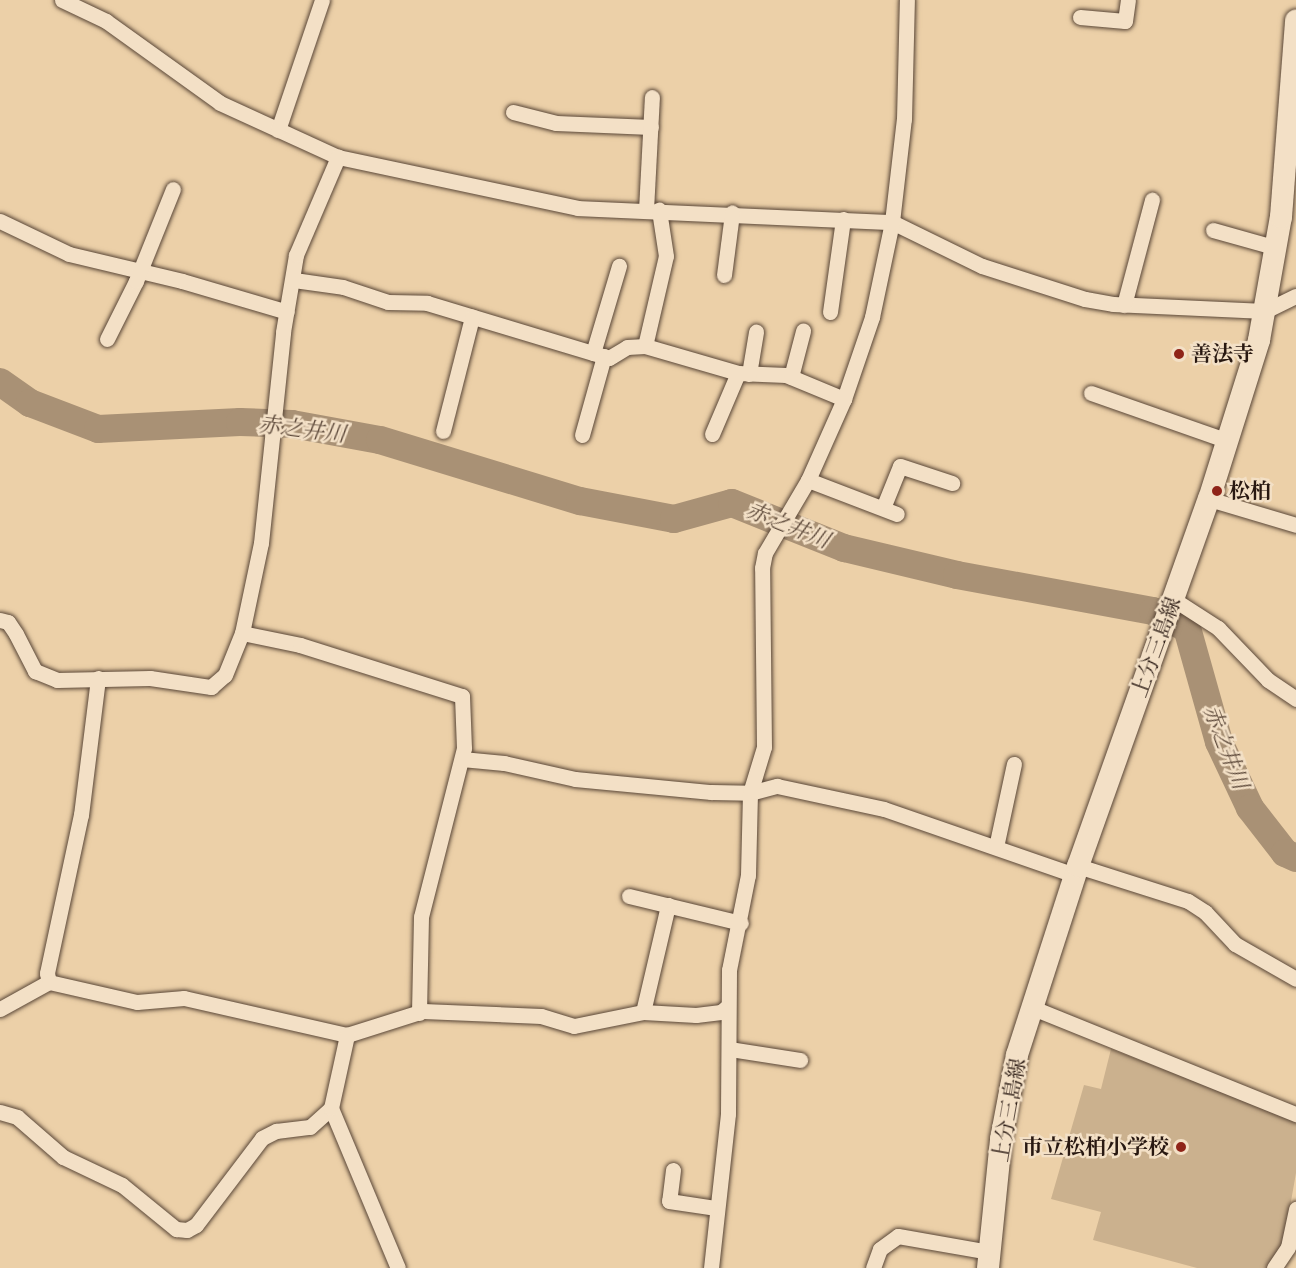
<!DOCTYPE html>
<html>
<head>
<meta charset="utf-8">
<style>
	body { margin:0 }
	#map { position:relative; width:1296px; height:1268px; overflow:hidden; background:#ecd0a8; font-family:"Libre Caslon Text","Noto Serif JP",serif }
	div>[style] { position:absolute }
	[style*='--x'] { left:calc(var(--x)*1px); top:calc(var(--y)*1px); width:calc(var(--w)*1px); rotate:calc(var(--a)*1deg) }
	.green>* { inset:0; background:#cbb18e }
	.river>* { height:28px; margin:-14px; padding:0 14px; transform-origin:14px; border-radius:14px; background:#a99175 }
	.roads { filter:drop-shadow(0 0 2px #594637) drop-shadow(0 0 2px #594637) }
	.street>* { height:15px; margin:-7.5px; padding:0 7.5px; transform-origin:7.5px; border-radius:7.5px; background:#f3e0c6 }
	.secondary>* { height:22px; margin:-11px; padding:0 11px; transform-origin:11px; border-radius:11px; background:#f3e0c6 }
	.dots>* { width:16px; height:16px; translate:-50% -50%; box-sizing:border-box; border:3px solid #f3e0c6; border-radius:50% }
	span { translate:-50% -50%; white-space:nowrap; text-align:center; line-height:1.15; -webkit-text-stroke:5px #f3e0c6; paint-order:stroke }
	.poi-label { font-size:21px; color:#281811; font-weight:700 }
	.left { translate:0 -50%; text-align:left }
	.right { translate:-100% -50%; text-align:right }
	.street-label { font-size:21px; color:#281811 }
	.water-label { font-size:22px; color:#5c4839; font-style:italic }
</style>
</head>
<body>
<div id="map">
	<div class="green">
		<div style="clip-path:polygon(1111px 1049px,1296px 1121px,1296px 1173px,1284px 1241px,1268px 1268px,1197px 1268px,1093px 1240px,1101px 1212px,1051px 1199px,1084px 1085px,1101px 1089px)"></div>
	</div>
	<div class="river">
		<div style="--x:0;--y:382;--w:37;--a:35"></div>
		<div style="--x:30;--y:403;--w:73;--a:20.9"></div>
		<div style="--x:98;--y:429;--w:142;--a:-2.8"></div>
		<div style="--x:240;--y:422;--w:52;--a:2.2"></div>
		<div style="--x:292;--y:424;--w:89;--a:10.3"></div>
		<div style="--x:380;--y:440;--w:209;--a:17"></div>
		<div style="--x:580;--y:501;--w:96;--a:10.8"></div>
		<div style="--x:674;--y:519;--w:60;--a:-15.4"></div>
		<div style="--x:732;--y:503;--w:121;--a:21.9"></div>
		<div style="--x:844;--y:548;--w:116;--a:13.4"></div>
		<div style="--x:957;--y:575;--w:199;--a:10.4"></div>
		<div style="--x:1153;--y:611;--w:38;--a:27"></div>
		<div style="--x:1187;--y:628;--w:118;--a:74.3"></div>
		<div style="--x:1219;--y:742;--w:73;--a:64.8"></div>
		<div style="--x:1250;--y:808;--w:57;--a:52.1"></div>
		<div style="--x:1285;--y:853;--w:12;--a:24"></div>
	</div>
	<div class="roads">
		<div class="street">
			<div style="--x:62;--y:0;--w:49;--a:25.5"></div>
			<div style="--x:106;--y:21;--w:140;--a:35.7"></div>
			<div style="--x:220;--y:103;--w:130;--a:24.6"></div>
			<div style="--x:338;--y:157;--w:245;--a:12"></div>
			<div style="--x:578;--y:208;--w:314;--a:2.6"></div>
			<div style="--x:892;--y:222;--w:100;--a:26.1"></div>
			<div style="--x:982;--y:266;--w:108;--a:17.8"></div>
			<div style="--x:1085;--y:299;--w:28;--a:10"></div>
			<div style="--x:1113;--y:304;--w:152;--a:2.6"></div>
			<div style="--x:1265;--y:311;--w:34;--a:-26"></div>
			<div style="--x:1080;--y:17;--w:45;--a:5.1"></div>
			<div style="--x:1125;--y:21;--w:21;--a:-82"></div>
			<div style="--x:513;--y:112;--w:44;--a:14.3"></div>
			<div style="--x:556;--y:123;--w:95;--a:2.4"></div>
			<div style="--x:278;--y:130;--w:137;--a:-71.3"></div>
			<div style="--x:646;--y:210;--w:113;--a:-87"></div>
			<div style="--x:0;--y:221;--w:76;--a:25.6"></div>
			<div style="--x:69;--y:254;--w:116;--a:13.4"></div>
			<div style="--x:182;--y:281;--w:109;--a:16.4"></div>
			<div style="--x:1213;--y:230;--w:66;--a:15.7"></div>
			<div style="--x:724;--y:275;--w:63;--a:-82.6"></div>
			<div style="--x:294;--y:280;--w:49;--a:8.1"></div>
			<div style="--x:343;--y:287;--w:47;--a:18.4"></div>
			<div style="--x:388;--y:302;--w:39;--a:1"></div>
			<div style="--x:427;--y:303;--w:190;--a:16.8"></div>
			<div style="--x:609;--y:358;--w:21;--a:-31"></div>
			<div style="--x:627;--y:347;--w:18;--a:-3"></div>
			<div style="--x:645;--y:346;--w:97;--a:16.2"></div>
			<div style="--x:738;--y:373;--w:48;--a:2.4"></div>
			<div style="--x:786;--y:375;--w:63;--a:22.5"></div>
			<div style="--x:1124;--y:305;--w:109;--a:-75.1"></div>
			<div style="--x:830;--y:312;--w:94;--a:-82"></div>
			<div style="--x:107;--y:339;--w:65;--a:-63.4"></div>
			<div style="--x:136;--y:281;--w:99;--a:-68.1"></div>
			<div style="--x:645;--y:346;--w:92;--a:-76.9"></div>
			<div style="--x:666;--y:256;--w:47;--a:-98.7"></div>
			<div style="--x:593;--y:353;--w:91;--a:-73.4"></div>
			<div style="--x:749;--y:374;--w:43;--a:-80.5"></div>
			<div style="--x:791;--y:377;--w:48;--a:-75.4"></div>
			<div style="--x:1091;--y:393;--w:145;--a:19.3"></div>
			<div style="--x:443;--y:431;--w:118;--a:-75.7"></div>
			<div style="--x:712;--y:434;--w:66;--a:-66.9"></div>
			<div style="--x:582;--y:435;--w:82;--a:-74.4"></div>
			<div style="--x:808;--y:480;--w:95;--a:20.9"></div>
			<div style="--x:1209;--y:499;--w:91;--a:16.6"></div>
			<div style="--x:883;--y:508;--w:45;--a:-68"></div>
			<div style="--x:900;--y:466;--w:55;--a:18.1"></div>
			<div style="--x:1173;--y:599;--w:54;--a:32.8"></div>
			<div style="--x:1218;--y:628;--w:72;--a:46.1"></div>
			<div style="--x:1268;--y:680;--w:34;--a:34"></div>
			<div style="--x:0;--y:620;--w:8;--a:14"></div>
			<div style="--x:8;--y:622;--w:14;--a:56"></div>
			<div style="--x:16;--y:634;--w:42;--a:62.8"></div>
			<div style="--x:35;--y:671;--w:24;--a:22"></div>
			<div style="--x:57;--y:680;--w:93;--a:-1.2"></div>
			<div style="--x:150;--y:678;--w:62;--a:8.4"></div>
			<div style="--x:211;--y:687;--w:18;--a:-41"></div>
			<div style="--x:225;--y:675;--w:45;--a:-68"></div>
			<div style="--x:242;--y:633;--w:92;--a:-78.1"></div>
			<div style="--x:261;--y:543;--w:212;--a:-84"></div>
			<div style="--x:283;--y:332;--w:78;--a:-80.4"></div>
			<div style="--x:296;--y:255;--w:107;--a:-66.8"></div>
			<div style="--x:242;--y:633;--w:59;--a:11.7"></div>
			<div style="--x:300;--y:645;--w:170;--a:17.5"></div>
			<div style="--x:462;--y:696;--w:52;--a:87.8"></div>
			<div style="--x:464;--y:748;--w:174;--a:104.3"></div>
			<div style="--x:421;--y:917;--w:96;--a:91.2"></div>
			<div style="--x:462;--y:759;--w:42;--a:5.4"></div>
			<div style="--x:504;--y:763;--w:73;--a:12.7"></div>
			<div style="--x:575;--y:779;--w:137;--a:5.5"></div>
			<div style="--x:711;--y:792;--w:39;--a:1"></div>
			<div style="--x:750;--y:793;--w:28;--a:-15"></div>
			<div style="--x:777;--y:786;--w:109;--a:12.1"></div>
			<div style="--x:884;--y:809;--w:202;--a:19.1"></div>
			<div style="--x:996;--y:847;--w:85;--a:-77.8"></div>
			<div style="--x:1078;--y:866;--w:115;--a:17.7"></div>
			<div style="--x:1188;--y:901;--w:20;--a:33"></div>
			<div style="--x:1205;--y:912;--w:44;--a:46.8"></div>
			<div style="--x:1235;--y:944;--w:70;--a:29.8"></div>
			<div style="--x:629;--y:896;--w:115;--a:13.6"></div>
			<div style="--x:49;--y:982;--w:9;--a:-103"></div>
			<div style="--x:47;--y:973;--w:162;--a:-77.9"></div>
			<div style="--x:81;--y:815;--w:138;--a:-82.9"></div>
			<div style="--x:1033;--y:1008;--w:284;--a:22"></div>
			<div style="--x:0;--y:1009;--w:56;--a:-28.9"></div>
			<div style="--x:49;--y:982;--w:90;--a:12.8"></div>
			<div style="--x:137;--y:1002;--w:47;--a:-4.9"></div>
			<div style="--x:184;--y:998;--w:167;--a:12.8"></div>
			<div style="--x:347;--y:1035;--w:80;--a:-17.5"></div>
			<div style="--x:423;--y:1011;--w:118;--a:2.4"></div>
			<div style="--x:541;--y:1016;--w:34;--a:17"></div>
			<div style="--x:574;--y:1026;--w:70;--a:-11.5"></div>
			<div style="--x:643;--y:1012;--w:53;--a:3.2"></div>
			<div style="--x:696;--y:1015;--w:25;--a:-7"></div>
			<div style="--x:721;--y:1012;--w:9;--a:-41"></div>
			<div style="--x:643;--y:1012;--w:110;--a:-76.8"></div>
			<div style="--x:730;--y:1049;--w:71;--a:8.9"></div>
			<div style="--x:331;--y:1108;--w:173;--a:67.3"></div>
			<div style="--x:0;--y:1112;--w:18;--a:16"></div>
			<div style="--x:17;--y:1117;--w:61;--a:41"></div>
			<div style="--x:63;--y:1157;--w:65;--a:25.4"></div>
			<div style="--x:122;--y:1185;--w:70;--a:39.2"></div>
			<div style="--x:176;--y:1229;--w:11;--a:5"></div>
			<div style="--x:187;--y:1230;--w:10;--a:-29"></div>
			<div style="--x:196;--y:1225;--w:109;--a:-52.8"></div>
			<div style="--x:262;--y:1138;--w:16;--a:-27"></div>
			<div style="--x:276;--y:1131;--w:34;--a:-7"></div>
			<div style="--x:310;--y:1127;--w:28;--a:-42"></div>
			<div style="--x:331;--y:1108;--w:75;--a:-77.6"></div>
			<div style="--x:673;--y:1170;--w:31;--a:97"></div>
			<div style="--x:669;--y:1201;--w:48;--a:8.5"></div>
			<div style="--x:711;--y:1268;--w:155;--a:-83.7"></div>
			<div style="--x:728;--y:1114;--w:144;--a:-89.6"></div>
			<div style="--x:729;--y:970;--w:97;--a:-78.7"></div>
			<div style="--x:748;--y:875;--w:82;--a:-88.6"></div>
			<div style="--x:750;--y:793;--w:48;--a:-73.1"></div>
			<div style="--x:764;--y:747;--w:179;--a:-90.6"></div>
			<div style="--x:762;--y:568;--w:15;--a:-79"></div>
			<div style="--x:765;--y:553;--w:85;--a:-59.5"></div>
			<div style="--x:808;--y:480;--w:89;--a:-66"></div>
			<div style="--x:844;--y:399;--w:87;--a:-71.1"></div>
			<div style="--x:872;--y:317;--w:97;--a:-78.1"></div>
			<div style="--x:892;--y:222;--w:104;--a:-83.4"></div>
			<div style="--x:904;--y:119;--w:119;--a:-88.6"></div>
			<div style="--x:873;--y:1268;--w:20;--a:-70"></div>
			<div style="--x:880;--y:1249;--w:22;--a:-36"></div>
			<div style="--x:898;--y:1236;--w:92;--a:10"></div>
			<div style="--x:1274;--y:1268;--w:25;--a:-56"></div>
			<div style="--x:1288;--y:1247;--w:39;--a:-78"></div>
		</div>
		<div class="secondary">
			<div style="--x:988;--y:1268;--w:130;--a:-84.2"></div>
			<div style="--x:1001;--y:1139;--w:86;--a:-79.2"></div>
			<div style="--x:1017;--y:1055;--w:199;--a:-72.1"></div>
			<div style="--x:1078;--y:866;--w:390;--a:-70.4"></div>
			<div style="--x:1209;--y:499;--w:167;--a:-72.5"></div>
			<div style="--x:1259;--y:340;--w:125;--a:-79.9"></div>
			<div style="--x:1281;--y:217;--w:197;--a:-85.6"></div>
		</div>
	</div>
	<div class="dots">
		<div style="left:1179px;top:354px;background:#8f2418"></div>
		<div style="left:1217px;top:491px;background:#8f2418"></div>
		<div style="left:1181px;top:1147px;background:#8f2418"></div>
	</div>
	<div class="poi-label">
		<span class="left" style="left:1191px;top:354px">善法寺</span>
		<span class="left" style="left:1229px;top:491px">松柏</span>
		<span class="right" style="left:1169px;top:1147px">市立松柏小学校</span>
	</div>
	<div class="street-label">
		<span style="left:1156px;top:647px;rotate:-70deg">上分三島線</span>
		<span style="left:1009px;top:1110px;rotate:-80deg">上分三島線</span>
	</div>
	<div class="water-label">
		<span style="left:302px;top:429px;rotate:7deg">赤之井川</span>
		<span style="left:788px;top:525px;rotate:22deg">赤之井川</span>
		<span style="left:1226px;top:747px;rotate:69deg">赤之井川</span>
	</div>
</div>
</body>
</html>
